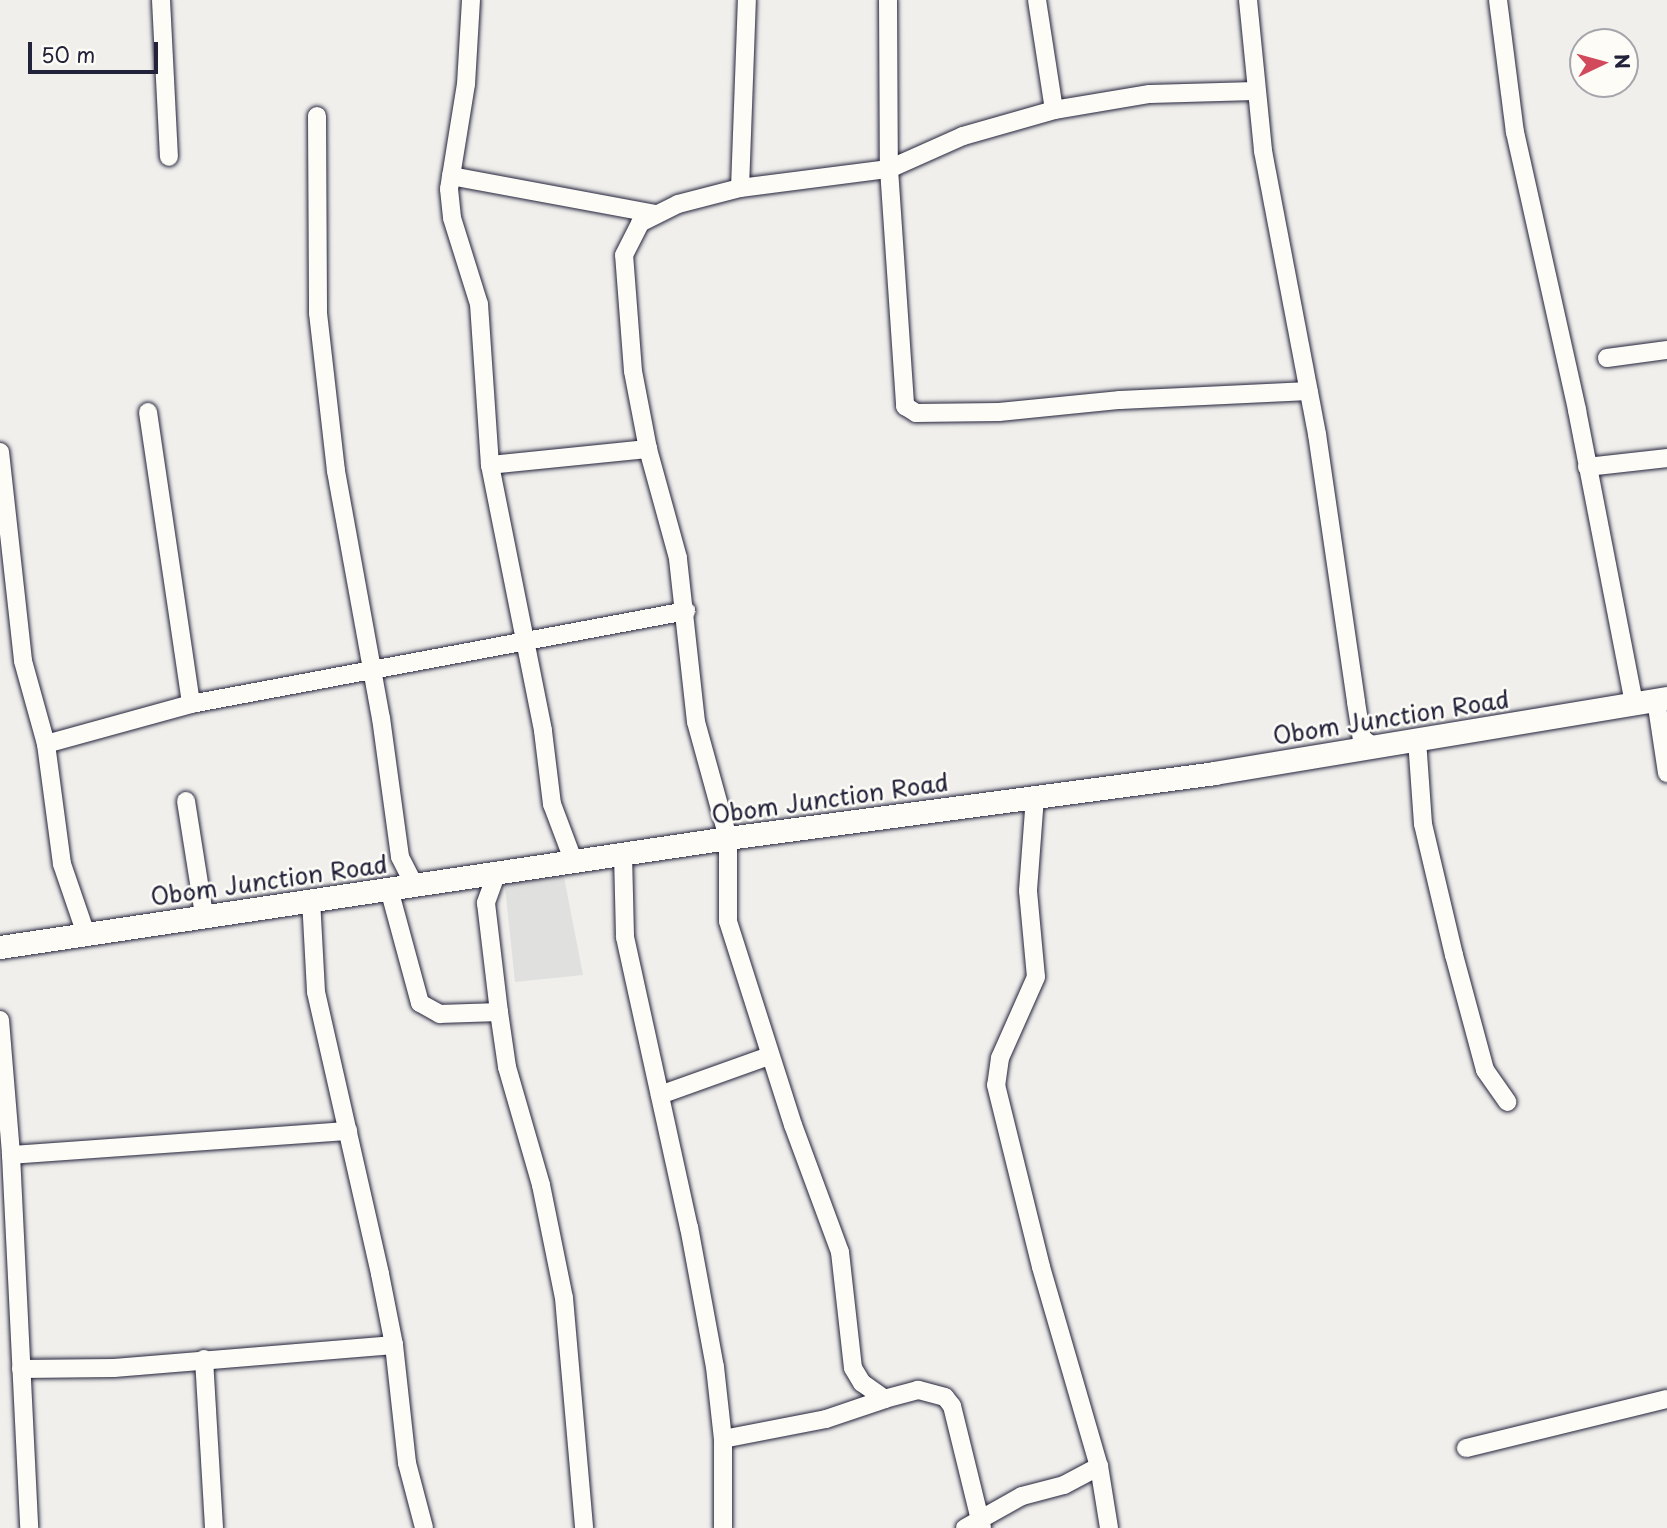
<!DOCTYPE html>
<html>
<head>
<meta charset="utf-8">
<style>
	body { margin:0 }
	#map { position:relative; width:1667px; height:1528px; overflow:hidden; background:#f0efec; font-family:"Playpen Sans",sans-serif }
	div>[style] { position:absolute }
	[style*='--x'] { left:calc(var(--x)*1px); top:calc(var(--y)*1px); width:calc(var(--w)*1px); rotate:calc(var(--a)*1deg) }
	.built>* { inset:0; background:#e0e0df }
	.roads { filter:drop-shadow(0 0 2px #22223b) drop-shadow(0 0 2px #22223b) }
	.minor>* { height:18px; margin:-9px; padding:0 9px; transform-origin:9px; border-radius:9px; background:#fdfcf7 }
	.major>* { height:23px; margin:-11.5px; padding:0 11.5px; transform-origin:11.5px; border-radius:11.5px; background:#fdfcf7 }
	span { translate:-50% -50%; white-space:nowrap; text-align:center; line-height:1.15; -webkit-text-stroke:5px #fdfcf7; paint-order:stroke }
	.street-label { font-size:24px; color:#22223b }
	.north { position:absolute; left:1569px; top:28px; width:70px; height:70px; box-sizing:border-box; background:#fdfcf7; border:2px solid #a5a5ac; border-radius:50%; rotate:85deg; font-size:19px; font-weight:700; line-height:28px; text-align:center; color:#22223b }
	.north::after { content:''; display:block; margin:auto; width:24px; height:32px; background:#d1495b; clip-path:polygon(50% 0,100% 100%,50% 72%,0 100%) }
	.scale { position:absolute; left:28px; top:42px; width:130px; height:32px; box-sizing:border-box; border:4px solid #22223b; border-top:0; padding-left:9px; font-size:21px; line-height:24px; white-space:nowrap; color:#22223b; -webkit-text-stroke:5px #fdfcf7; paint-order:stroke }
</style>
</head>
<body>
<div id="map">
	<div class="built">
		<div style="clip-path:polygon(562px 867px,583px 975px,515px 982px,504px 877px)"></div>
	</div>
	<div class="roads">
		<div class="minor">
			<div style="--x:161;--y:0;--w:157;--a:87.1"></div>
			<div style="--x:471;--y:0;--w:84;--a:93.4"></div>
			<div style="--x:466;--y:84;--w:106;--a:99.2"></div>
			<div style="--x:449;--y:189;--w:29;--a:84"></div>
			<div style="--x:452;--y:218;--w:90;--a:72.6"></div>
			<div style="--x:479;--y:304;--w:161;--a:86.1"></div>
			<div style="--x:490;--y:465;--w:271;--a:78.7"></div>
			<div style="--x:543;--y:731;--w:74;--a:83"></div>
			<div style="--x:552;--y:804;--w:60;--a:69.4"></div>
			<div style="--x:888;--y:0;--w:169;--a:89.7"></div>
			<div style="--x:889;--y:169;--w:238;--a:86.1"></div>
			<div style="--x:905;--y:406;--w:13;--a:32"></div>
			<div style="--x:916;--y:413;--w:83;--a:-0.7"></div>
			<div style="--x:999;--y:412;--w:122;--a:-5.7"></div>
			<div style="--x:1120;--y:400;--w:189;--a:-2.7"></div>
			<div style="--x:1037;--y:0;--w:111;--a:81.2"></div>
			<div style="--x:1248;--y:0;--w:152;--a:84.3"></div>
			<div style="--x:1263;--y:151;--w:288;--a:79.2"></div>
			<div style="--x:1317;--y:434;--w:271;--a:81.7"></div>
			<div style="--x:1356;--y:702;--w:36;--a:81"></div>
			<div style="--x:1362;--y:738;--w:16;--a:38"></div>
			<div style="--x:1498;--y:0;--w:133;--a:82.7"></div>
			<div style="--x:1515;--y:132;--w:285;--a:77.4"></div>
			<div style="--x:1577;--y:410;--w:299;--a:79"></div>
			<div style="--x:317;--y:116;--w:197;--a:89.7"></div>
			<div style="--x:318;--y:313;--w:159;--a:83.5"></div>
			<div style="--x:336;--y:471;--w:251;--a:79.7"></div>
			<div style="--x:381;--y:718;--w:140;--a:82.2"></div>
			<div style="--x:400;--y:857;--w:31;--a:63"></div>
			<div style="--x:451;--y:176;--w:209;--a:10.5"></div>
			<div style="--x:740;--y:188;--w:188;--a:-87.9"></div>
			<div style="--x:1607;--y:358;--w:61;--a:-7.6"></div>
			<div style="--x:148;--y:412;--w:295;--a:81.6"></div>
			<div style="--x:0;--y:452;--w:210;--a:83.7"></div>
			<div style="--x:23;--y:661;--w:86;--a:74.5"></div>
			<div style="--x:46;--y:744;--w:121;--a:82.4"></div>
			<div style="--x:62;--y:864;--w:74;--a:71.1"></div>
			<div style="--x:490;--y:465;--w:159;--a:-5.8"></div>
			<div style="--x:1587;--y:467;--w:81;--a:-6.4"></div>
			<div style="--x:1656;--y:700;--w:74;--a:81.4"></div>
			<div style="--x:1417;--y:740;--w:84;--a:85.9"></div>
			<div style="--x:1423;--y:824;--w:135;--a:76.7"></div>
			<div style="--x:1454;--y:955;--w:119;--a:74.9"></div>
			<div style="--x:1485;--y:1070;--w:39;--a:55"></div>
			<div style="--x:46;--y:744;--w:150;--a:-15.4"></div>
			<div style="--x:191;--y:704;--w:504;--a:-10.64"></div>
			<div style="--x:1035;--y:797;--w:94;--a:94.3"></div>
			<div style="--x:1028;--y:891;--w:86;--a:84.7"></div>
			<div style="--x:1036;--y:977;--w:89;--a:114"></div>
			<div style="--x:1000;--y:1058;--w:27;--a:98"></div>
			<div style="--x:996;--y:1085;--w:187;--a:76.1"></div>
			<div style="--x:1041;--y:1267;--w:207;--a:73.8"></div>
			<div style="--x:1099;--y:1466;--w:63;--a:80.8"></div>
			<div style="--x:186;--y:801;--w:115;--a:81"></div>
			<div style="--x:623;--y:854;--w:83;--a:88.6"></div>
			<div style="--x:625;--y:937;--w:297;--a:77.6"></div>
			<div style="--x:689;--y:1227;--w:142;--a:79.5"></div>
			<div style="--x:715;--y:1367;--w:72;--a:83.7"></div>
			<div style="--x:723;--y:1439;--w:89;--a:90"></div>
			<div style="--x:496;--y:875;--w:30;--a:110"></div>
			<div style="--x:486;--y:903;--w:110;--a:83.2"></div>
			<div style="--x:499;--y:1012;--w:56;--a:81.7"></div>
			<div style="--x:507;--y:1067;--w:123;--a:73.9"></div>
			<div style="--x:541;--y:1185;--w:115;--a:78.5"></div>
			<div style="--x:564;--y:1298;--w:231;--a:85"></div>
			<div style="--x:389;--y:889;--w:118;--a:74.8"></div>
			<div style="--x:420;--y:1003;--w:23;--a:29"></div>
			<div style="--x:440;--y:1014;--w:59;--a:-1.9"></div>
			<div style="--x:311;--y:899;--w:93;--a:86.9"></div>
			<div style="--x:316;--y:992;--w:289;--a:77.2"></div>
			<div style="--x:380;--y:1274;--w:72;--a:78.8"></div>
			<div style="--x:394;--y:1345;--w:119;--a:83.7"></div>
			<div style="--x:407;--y:1463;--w:67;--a:75.3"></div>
			<div style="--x:0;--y:1020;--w:135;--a:85.3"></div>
			<div style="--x:11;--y:1155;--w:373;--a:87.2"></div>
			<div style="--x:660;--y:1095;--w:116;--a:-19.7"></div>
			<div style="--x:11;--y:1155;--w:338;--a:-4.1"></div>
			<div style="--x:204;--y:1359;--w:169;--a:86.6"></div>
			<div style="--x:21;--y:1369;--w:93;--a:-0.6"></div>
			<div style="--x:114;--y:1368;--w:281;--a:-4.7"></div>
			<div style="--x:723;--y:1439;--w:105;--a:-11"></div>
			<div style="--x:826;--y:1419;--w:62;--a:-18.7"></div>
			<div style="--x:1466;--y:1448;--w:207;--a:-13.7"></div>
			<div style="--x:965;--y:1528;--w:65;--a:-29.3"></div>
			<div style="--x:1022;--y:1496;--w:43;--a:-14.7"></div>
			<div style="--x:1064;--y:1485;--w:40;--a:-28"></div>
			<div style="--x:982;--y:1528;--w:126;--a:-103.8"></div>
			<div style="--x:952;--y:1406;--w:11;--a:-128"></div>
			<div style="--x:945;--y:1397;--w:28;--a:-165"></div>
			<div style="--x:918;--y:1390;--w:34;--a:165"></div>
			<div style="--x:885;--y:1399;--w:28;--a:-145"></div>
			<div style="--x:862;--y:1383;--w:17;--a:-121"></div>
			<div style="--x:853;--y:1368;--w:117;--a:-96.4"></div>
			<div style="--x:840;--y:1252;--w:135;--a:-110.3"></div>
			<div style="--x:793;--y:1125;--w:214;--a:-107.7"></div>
			<div style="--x:728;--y:921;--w:83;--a:-90"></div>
			<div style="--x:728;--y:838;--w:120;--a:-105.4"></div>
			<div style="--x:696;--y:722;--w:165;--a:-96.3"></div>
			<div style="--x:678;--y:558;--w:113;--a:-105.4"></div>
			<div style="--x:648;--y:449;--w:79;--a:-100.9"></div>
			<div style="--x:633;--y:371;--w:116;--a:-94.4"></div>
			<div style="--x:624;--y:255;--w:36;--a:-63"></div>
			<div style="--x:640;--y:223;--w:42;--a:-26.6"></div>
			<div style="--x:678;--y:204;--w:64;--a:-14.5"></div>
			<div style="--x:740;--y:188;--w:150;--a:-7.3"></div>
			<div style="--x:889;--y:169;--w:81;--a:-24"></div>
			<div style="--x:963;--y:136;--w:95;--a:-15.9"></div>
			<div style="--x:1054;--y:110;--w:97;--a:-9.5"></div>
			<div style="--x:1150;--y:94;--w:105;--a:-1.6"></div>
		</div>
		<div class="major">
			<div style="--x:0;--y:947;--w:736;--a:-8.52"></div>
			<div style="--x:728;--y:838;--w:490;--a:-7.6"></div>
			<div style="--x:1214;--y:773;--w:459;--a:-9.4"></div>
		</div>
	</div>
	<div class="street-label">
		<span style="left:1391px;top:717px;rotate:-9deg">Obom Junction Road</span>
		<span style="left:830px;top:798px;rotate:-8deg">Obom Junction Road</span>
		<span style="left:269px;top:880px;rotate:-8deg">Obom Junction Road</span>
	</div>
	<div class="north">N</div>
	<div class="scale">50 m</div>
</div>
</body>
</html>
